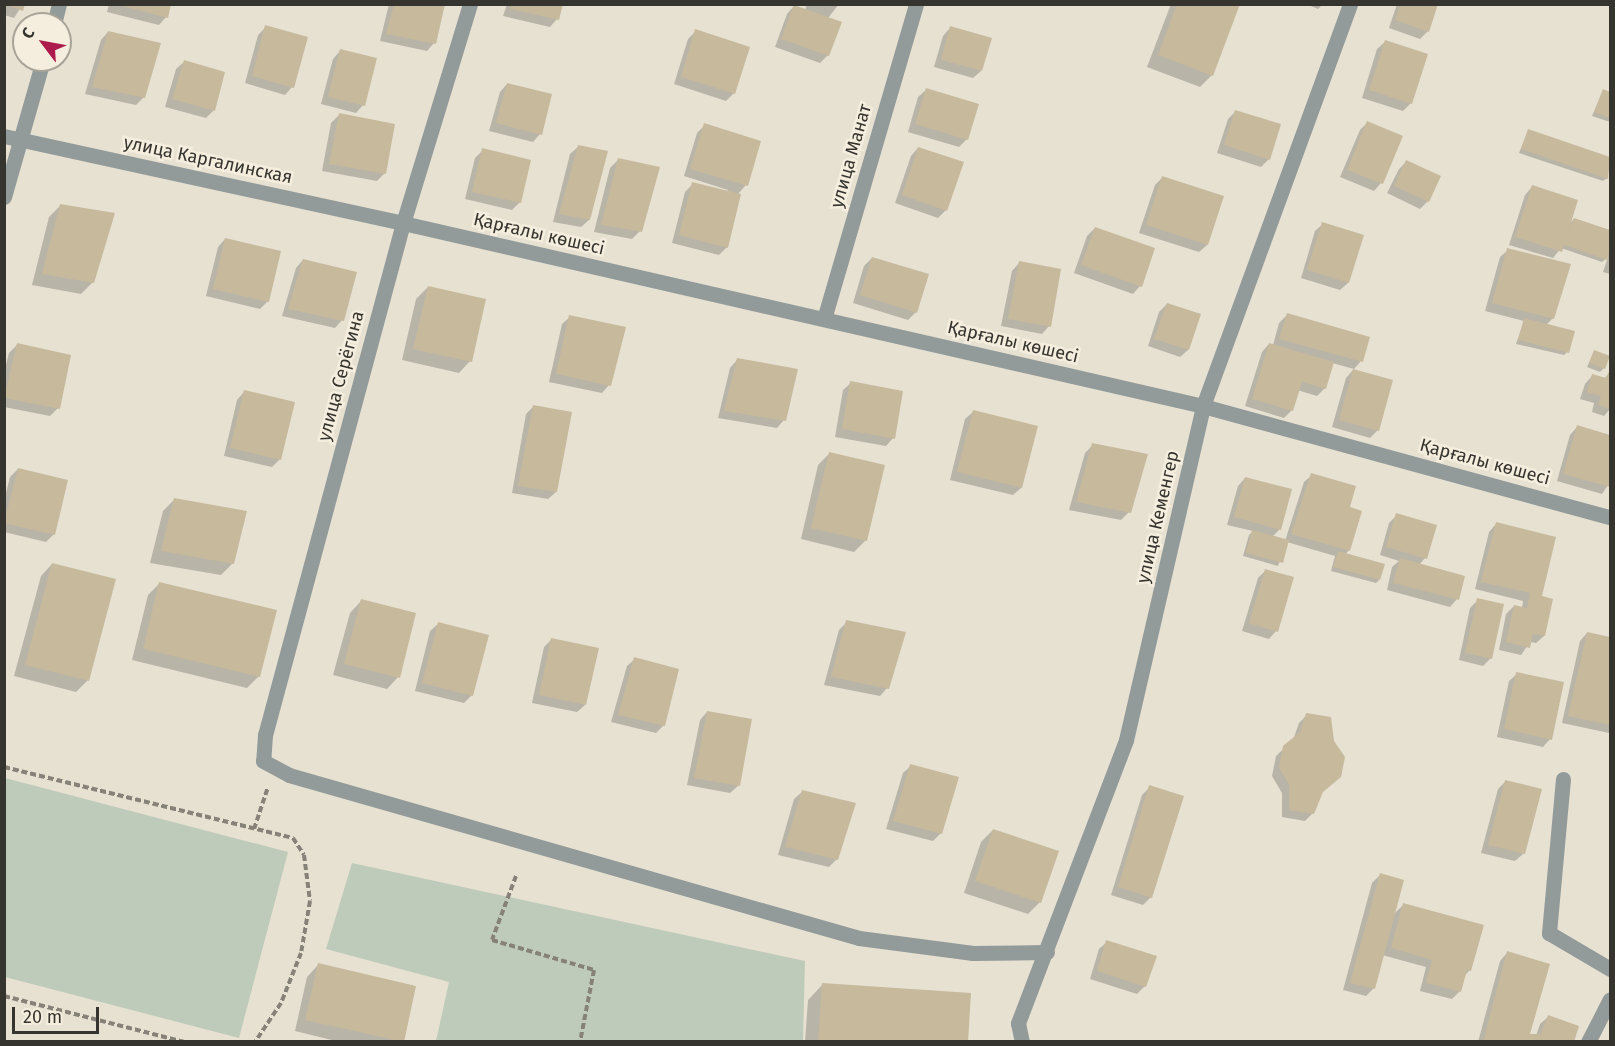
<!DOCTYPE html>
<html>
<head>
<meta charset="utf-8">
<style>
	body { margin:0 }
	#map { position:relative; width:1615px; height:1046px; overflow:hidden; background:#e7e1d2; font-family:"Fira Sans",sans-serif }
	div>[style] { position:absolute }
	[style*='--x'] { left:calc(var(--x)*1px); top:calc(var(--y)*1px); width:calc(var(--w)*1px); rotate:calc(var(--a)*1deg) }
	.green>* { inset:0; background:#bfcbba }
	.shadow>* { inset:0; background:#0003 }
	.building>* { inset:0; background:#c7b99c }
	.path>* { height:4px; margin-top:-2px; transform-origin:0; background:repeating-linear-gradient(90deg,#868278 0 6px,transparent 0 9px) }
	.minor>* { height:15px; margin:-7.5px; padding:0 7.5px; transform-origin:7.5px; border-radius:7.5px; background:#929a9a }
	span { translate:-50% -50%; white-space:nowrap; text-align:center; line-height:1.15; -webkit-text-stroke:5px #f5eedf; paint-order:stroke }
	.street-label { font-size:18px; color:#36342e }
	.frame { position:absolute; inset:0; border:6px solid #36342e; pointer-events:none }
	.north { position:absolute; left:12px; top:12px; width:60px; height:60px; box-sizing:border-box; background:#f5eedf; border:2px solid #a9a498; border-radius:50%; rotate:302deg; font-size:16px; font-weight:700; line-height:24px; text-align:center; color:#36342e }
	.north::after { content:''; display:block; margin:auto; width:21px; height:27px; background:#ad1b4d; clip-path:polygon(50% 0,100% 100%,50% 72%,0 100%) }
	.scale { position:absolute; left:12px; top:1007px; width:87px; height:27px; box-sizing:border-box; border:3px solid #36342e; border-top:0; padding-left:8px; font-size:18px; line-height:21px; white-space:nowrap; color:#36342e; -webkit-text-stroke:4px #f5eedf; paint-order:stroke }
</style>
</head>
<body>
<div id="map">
	<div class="green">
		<div style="clip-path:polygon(5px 778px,288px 852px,239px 1038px,5px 977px)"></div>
		<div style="clip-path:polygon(352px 863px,805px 961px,803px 1041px,436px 1041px,449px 982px,326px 949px)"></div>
	</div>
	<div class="shadow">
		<div style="clip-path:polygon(4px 4px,23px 4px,14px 18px,4px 15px)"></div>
		<div style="clip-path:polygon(109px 4px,169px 4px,166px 17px,159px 25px,107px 12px)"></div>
		<div style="clip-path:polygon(389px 4px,444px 4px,434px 43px,427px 51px,380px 41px)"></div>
		<div style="clip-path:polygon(507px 4px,561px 4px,557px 19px,550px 27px,503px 16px)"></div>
		<div style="clip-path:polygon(807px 4px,839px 4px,828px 18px,828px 55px,820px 63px,775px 47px,787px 14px,794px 6px,805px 10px)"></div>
		<div style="clip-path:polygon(1171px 4px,1237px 4px,1212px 75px,1200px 87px,1147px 67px)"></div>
		<div style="clip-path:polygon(1306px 4px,1323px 4px,1318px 9px)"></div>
		<div style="clip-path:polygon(1397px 4px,1437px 4px,1428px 31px,1420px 39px,1389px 28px)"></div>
		<div style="clip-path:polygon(266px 27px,292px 87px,285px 95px,245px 83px,258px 35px)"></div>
		<div style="clip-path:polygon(950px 28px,981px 71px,973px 78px,934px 67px,943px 36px)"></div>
		<div style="clip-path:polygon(696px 31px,734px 93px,726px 101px,674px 84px,688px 39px)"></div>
		<div style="clip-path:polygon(108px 32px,144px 97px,136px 105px,85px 94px,101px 40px)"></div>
		<div style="clip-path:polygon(1385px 42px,1411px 103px,1403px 111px,1362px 98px,1377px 49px)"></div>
		<div style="clip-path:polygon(340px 51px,363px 105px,356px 113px,321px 104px,333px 59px)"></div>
		<div style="clip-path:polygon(184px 62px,224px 73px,213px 111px,206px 118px,165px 107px,176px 69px)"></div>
		<div style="clip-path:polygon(507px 84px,540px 134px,533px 142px,489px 131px,500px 92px)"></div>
		<div style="clip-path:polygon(926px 90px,967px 139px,959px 147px,908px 132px,918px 97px)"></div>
		<div style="clip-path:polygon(1603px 91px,1610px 93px,1610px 122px,1592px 116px)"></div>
		<div style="clip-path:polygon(1236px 111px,1269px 159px,1261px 167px,1217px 153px,1228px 119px)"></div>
		<div style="clip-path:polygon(339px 115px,384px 174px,377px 181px,322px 171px,331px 123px)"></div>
		<div style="clip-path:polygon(1367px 123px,1401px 137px,1381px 183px,1374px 191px,1340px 177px,1360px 130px)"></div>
		<div style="clip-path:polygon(705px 125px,746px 185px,737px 195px,727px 247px,719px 255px,672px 243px,685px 192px,693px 184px,727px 192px,728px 190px,684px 176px,697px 133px)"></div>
		<div style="clip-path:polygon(1528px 131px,1610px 159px,1607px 178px,1603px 181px,1519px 153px)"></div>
		<div style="clip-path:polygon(578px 147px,589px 220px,581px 227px,553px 222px,570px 154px)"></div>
		<div style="clip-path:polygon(918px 148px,946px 210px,938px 218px,895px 203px,911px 156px)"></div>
		<div style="clip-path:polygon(483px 150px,520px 202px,512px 210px,465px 199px,475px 158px)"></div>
		<div style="clip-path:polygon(618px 160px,640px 231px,632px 239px,594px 232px,610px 168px)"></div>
		<div style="clip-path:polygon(1406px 162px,1428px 201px,1420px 209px,1387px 193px,1399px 169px)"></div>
		<div style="clip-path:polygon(1162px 178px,1207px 245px,1199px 252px,1139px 233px,1155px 185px)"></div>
		<div style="clip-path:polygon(1532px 187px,1569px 224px,1574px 219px,1610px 232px,1610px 274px,1603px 272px,1608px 257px,1602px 262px,1561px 248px,1553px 258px,1509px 245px,1525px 195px)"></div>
		<div style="clip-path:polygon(60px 206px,93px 282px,81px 294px,32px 285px,49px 217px)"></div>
		<div style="clip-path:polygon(1323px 224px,1348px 283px,1340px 290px,1301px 278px,1315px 231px)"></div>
		<div style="clip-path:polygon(1095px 228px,1140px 286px,1133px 294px,1074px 273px,1087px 236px)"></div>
		<div style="clip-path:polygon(225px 239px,268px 301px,260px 309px,206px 296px,218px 247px)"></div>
		<div style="clip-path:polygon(1508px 250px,1553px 318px,1546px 325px,1567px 352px,1564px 355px,1516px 344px,1524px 321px,1485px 311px,1500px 257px)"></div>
		<div style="clip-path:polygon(872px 258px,916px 312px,908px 320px,853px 303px,864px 266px)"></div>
		<div style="clip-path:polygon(303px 260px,342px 320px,335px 328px,282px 316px,296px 268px)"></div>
		<div style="clip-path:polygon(1019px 263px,1049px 326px,1042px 334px,1001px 326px,1012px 271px)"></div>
		<div style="clip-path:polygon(428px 287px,470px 361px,459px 373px,402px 360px,416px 299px)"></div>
		<div style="clip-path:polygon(1167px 304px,1199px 315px,1188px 350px,1180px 357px,1148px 346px,1159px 312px)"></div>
		<div style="clip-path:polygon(1287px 315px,1361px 361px,1354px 369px,1332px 363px,1325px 388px,1317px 396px,1297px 390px,1292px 410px,1284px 418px,1245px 406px,1262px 352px,1269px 344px,1273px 345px,1279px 323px)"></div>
		<div style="clip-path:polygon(570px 317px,609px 385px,602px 393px,549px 382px,562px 324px)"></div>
		<div style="clip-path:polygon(17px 345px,58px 408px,50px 416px,4px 407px,4px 372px,9px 353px)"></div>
		<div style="clip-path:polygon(1594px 352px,1604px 368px,1600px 372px,1587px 367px)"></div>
		<div style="clip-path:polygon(737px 360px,784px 420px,777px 428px,718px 418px,730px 368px)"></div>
		<div style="clip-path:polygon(1353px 370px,1378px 430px,1370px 438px,1332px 427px,1346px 378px)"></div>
		<div style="clip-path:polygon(1609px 373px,1610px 409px,1604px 416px,1592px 412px,1594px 403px,1580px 399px,1585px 384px,1592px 376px,1604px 379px)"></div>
		<div style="clip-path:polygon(851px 383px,893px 438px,886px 446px,835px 437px,843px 390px)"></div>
		<div style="clip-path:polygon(244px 392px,280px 459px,272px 467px,224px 456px,237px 400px)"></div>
		<div style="clip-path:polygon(534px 406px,556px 492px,548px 499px,512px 493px,526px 414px)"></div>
		<div style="clip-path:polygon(973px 412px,1021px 488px,1013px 495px,950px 480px,965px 419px)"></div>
		<div style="clip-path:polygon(1577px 427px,1610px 436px,1610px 482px,1602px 494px,1557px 481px,1570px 435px)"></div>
		<div style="clip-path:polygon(1093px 445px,1129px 512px,1121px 520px,1069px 510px,1085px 453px)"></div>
		<div style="clip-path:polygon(830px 453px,866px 540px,854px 552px,801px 539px,818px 465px)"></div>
		<div style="clip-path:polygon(18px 469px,54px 534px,46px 542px,4px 532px,4px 501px,10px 477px)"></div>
		<div style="clip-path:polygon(1312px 475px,1349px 508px,1349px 550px,1345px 555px,1379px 580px,1376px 583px,1331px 571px,1335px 556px,1287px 542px,1278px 566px,1243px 556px,1249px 535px,1253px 531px,1227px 525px,1238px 486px,1245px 478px,1280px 529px,1272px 537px,1285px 541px,1304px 482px)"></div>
		<div style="clip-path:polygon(175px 499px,232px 564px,221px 575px,150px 563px,163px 511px)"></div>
		<div style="clip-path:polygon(1397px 515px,1425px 558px,1419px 565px,1457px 599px,1450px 607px,1387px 590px,1392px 567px,1399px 561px,1380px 555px,1389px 523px)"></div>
		<div style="clip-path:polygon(1496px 524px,1540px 598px,1544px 636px,1536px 643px,1530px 642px,1521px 655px,1499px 650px,1506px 614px,1514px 606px,1522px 608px,1523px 601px,1475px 589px,1489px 532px)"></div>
		<div style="clip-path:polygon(52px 564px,114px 580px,87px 681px,76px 692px,14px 676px,41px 576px)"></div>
		<div style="clip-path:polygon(1266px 570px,1276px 631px,1269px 639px,1242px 631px,1258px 578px)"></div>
		<div style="clip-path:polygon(160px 583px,259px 676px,247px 688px,132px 660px,148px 595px)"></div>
		<div style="clip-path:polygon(1478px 600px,1491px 658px,1483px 666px,1459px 660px,1470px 608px)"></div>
		<div style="clip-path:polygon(361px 601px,398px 677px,387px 689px,333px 675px,350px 613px)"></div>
		<div style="clip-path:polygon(847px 622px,887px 688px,880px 696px,824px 685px,839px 630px)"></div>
		<div style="clip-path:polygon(438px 624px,472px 695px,464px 703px,415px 691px,430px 631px)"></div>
		<div style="clip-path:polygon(1587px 633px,1610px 638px,1609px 733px,1562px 723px,1580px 641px)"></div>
		<div style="clip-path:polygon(552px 639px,585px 705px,577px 712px,532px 703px,544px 647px)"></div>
		<div style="clip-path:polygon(635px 659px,664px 725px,656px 733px,611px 722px,627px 666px)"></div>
		<div style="clip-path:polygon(1517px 674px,1550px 739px,1543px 747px,1497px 737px,1509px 681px)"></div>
		<div style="clip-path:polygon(707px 712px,750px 720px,738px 786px,730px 793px,687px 785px,700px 720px)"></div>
		<div style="clip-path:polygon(1307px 715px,1321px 794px,1313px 813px,1305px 821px,1282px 817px,1282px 793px,1272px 776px,1276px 756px,1293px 740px,1299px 723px)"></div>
		<div style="clip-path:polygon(911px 766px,941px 833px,933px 841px,886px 829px,903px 773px)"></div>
		<div style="clip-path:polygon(1506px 781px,1523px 854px,1515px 861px,1481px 853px,1498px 789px)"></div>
		<div style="clip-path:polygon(1150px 787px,1151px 897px,1143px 905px,1111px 895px,1142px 795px)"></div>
		<div style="clip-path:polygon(802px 792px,837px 859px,829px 867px,778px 855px,794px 799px)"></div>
		<div style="clip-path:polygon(993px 830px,1040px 902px,1028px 914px,964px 893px,981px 842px)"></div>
		<div style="clip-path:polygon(1380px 875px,1393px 915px,1404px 904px,1470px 970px,1464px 976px,1460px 991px,1452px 999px,1420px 991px,1426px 967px,1382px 955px,1373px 989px,1366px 996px,1343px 990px,1372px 883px)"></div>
		<div style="clip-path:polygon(1107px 942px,1145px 986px,1137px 994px,1090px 979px,1099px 949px)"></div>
		<div style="clip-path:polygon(1507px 953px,1528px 1035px,1536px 1036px,1540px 1024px,1548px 1017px,1572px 1042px,1478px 1042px,1500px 961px)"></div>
		<div style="clip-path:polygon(318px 965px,403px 1041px,340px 1042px,295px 1031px,307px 977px)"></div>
		<div style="clip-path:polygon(823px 984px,966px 1042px,805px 1042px,808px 1000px)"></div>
	</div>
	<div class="building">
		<div style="clip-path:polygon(4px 4px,25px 4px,23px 11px)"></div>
		<div style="clip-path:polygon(116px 4px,171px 4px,168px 18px)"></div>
		<div style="clip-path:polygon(394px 4px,445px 4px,436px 44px,386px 34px)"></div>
		<div style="clip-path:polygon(512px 4px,563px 4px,559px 20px,510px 9px)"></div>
		<div style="clip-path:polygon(1177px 4px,1240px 4px,1213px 76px,1158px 55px)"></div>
		<div style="clip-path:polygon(1401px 4px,1438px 4px,1429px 32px,1395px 20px)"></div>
		<div style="clip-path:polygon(794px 5px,842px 22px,829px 56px,781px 39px)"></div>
		<div style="clip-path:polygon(265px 25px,308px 37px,294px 88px,252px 76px)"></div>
		<div style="clip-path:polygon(950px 26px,992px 38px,982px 71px,941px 60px)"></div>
		<div style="clip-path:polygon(695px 29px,750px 47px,735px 94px,681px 77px)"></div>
		<div style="clip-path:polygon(108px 31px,161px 43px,145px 98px,92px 87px)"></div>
		<div style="clip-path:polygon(1385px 40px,1428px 54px,1412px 104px,1369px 90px)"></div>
		<div style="clip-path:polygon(340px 49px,377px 58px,365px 106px,328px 97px)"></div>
		<div style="clip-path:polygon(184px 60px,225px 72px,215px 111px,172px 99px)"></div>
		<div style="clip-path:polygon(507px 83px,552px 94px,542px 135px,496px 123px)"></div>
		<div style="clip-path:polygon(926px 88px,979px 104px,968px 140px,915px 124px)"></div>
		<div style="clip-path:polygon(1603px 89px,1610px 92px,1610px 118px,1594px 112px)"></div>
		<div style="clip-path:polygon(1235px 110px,1281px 124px,1270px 160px,1224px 145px)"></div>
		<div style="clip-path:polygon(339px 113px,395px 124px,386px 174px,329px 164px)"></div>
		<div style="clip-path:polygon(1367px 121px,1403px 136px,1383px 184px,1347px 170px)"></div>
		<div style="clip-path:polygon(704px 123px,761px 141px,748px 186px,690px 169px)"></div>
		<div style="clip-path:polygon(1528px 129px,1610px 157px,1608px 179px,1521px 149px)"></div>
		<div style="clip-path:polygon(578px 145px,608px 151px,590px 220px,559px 214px)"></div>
		<div style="clip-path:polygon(918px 147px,964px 162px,947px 211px,902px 195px)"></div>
		<div style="clip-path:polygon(482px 148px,531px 160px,521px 203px,472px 192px)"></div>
		<div style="clip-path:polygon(618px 158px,660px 167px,642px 232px,601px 225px)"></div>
		<div style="clip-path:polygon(1406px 160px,1441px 176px,1429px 202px,1394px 186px)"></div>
		<div style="clip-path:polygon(1162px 176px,1224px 196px,1208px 245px,1146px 225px)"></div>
		<div style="clip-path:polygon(692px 182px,741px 194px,728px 248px,679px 235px)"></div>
		<div style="clip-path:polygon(1532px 185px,1578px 200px,1569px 229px,1574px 218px,1610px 230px,1610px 249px,1607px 260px,1564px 245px,1562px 252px,1515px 237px)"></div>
		<div style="clip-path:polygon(60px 204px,115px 213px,94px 283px,42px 274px)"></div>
		<div style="clip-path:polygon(1322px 222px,1364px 235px,1349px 283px,1307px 270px)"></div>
		<div style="clip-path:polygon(1095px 227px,1155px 248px,1142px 287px,1081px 265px)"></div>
		<div style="clip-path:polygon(225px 238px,281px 251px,269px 302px,213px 289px)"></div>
		<div style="clip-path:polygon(1507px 248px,1571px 264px,1554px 319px,1492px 303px)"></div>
		<div style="clip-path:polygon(872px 257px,929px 274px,917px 313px,860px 295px)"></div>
		<div style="clip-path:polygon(303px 259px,357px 272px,344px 321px,288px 309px)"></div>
		<div style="clip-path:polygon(1019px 261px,1061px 269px,1051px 327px,1008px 319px)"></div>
		<div style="clip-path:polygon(428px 286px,486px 299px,472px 362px,413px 349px)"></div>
		<div style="clip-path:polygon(1167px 303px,1201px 314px,1189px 350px,1154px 339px)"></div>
		<div style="clip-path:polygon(1287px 313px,1370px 337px,1363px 362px,1279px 339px)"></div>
		<div style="clip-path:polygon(569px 315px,626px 327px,611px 386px,556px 374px)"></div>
		<div style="clip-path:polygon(1524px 318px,1575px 331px,1569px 353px,1518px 340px)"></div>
		<div style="clip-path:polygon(17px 343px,71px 355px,60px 409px,4px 398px)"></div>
		<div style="clip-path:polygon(1269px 343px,1334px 362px,1326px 389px,1302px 382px,1293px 411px,1252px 399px)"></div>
		<div style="clip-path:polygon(1594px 350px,1610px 356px,1605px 369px,1589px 363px)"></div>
		<div style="clip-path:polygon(737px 358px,798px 369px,786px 421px,724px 411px)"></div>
		<div style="clip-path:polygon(1353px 369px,1393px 380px,1379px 431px,1339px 420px)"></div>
		<div style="clip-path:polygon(1609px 372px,1610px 372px,1610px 409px,1598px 405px,1601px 396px,1587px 392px,1592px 374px,1606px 378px)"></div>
		<div style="clip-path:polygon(850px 381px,903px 391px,895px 439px,842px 429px)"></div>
		<div style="clip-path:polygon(244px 390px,295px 402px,281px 460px,230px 448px)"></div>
		<div style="clip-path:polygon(533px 405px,572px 412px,557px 492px,518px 486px)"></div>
		<div style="clip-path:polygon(973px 410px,1038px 426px,1022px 488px,957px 472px)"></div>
		<div style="clip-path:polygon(1577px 425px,1610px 435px,1610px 487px,1563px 474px)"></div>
		<div style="clip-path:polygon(1092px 443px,1148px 454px,1131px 513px,1076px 502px)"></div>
		<div style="clip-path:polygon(829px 452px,885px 465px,867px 541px,811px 528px)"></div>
		<div style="clip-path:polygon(18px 468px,68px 480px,55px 535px,4px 523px)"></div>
		<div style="clip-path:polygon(1311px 473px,1356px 486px,1350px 507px,1362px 511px,1350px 551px,1291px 534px)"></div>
		<div style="clip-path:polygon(1245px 477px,1292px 489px,1281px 530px,1234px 517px)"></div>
		<div style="clip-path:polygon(174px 498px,247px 511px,234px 564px,161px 551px)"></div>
		<div style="clip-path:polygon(1396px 513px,1437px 525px,1427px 559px,1386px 547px)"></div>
		<div style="clip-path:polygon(1496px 522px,1556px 537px,1542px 596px,1553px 599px,1545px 636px,1533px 634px,1530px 648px,1506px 642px,1514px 605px,1527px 608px,1530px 593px,1481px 582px)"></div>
		<div style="clip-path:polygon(1252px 530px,1289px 540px,1283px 563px,1246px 553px)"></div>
		<div style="clip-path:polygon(1338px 551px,1385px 564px,1380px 580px,1333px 567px)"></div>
		<div style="clip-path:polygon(1400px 558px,1465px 576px,1459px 600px,1393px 583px)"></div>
		<div style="clip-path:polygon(52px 563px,116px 579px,89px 681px,25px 665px)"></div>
		<div style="clip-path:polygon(1265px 569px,1294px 577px,1278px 632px,1249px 623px)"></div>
		<div style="clip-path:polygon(159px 582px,277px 610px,260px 677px,143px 649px)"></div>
		<div style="clip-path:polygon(1477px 598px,1504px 604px,1492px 659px,1465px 653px)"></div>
		<div style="clip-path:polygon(361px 599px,416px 613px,400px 678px,344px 664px)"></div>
		<div style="clip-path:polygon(846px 620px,906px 632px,889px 689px,831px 677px)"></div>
		<div style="clip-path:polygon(438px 622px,489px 635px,473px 696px,422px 683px)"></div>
		<div style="clip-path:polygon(1587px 632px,1610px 637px,1610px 725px,1568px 716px)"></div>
		<div style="clip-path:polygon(551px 638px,599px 648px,586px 705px,539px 695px)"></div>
		<div style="clip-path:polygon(634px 657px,679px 669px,665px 726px,618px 715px)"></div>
		<div style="clip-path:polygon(1516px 672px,1564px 682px,1552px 740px,1504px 729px)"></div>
		<div style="clip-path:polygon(707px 711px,752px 719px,740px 786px,694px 778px)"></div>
		<div style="clip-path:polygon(1306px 713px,1331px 717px,1334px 741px,1345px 757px,1341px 777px,1323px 792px,1314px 814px,1289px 810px,1289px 784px,1279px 768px,1283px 746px,1300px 732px)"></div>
		<div style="clip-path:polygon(910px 764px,959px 777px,942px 834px,893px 821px)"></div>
		<div style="clip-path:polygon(1505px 780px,1542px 789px,1525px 854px,1488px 845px)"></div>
		<div style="clip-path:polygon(1149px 785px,1184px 796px,1152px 898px,1118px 887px)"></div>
		<div style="clip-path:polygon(802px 790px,856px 803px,838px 860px,785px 847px)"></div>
		<div style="clip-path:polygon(993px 829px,1059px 851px,1041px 903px,975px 881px)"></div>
		<div style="clip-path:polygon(1380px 873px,1404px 880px,1375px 989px,1350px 983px)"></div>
		<div style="clip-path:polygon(1403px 903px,1484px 925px,1471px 971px,1467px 970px,1461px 992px,1426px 983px,1432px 960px,1391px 948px)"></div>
		<div style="clip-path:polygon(1106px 940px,1157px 956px,1146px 987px,1097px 971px)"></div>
		<div style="clip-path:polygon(1507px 951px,1550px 964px,1530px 1034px,1541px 1034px,1548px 1015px,1579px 1026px,1574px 1042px,1483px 1042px)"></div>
		<div style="clip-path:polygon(318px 963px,416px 986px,404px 1042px,305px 1020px)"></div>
		<div style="clip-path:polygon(822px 983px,971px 993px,968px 1042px,818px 1042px)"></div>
	</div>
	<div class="path">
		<div style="--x:4;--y:767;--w:298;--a:13.8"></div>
		<div style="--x:293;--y:838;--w:20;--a:57"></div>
		<div style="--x:304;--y:855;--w:46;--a:82.6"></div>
		<div style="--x:310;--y:901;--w:53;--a:99.8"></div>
		<div style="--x:301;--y:953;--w:54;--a:111.8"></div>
		<div style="--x:281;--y:1003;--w:47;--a:123.7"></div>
		<div style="--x:254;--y:829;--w:44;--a:-71.6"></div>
		<div style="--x:516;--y:876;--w:68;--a:110.6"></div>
		<div style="--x:492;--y:940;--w:106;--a:16.4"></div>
		<div style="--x:594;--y:970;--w:73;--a:101"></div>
		<div style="--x:4;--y:996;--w:187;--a:14.3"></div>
	</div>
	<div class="minor">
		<div style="--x:470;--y:4;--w:229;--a:107"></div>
		<div style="--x:403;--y:223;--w:530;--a:105.08"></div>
		<div style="--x:265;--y:735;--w:26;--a:94"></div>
		<div style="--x:263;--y:761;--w:30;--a:28"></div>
		<div style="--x:289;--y:775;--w:593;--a:15.96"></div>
		<div style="--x:859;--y:938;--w:115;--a:7.5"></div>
		<div style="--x:973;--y:953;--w:74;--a:-0.8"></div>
		<div style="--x:54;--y:24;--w:21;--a:-76"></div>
		<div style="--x:4;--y:136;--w:408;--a:12.3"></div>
		<div style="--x:403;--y:223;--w:821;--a:12.88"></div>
		<div style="--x:1203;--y:406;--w:422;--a:15.3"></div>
		<div style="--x:4;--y:197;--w:142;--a:-74.1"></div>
		<div style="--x:824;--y:319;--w:328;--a:-73.7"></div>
		<div style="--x:1563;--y:779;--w:155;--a:95.2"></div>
		<div style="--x:1549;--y:933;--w:71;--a:30.5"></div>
		<div style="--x:1022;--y:1042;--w:19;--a:-102"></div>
		<div style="--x:1018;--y:1023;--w:303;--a:-69.1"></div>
		<div style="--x:1126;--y:740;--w:343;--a:-77"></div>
		<div style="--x:1203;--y:406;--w:428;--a:-69.9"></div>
		<div style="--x:1588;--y:1042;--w:48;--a:-62.9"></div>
	</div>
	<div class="street-label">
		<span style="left:851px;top:156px;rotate:-74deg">улица Манат</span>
		<span style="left:208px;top:160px;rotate:12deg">улица Каргалинская</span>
		<span style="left:539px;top:234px;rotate:13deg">Қарғалы көшесі</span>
		<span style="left:1013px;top:342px;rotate:13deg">Қарғалы көшесі</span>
		<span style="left:341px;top:376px;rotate:-75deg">улица Серёгина</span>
		<span style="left:1485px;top:462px;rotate:15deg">Қарғалы көшесі</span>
		<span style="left:1158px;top:517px;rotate:-77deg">улица Кеменгер</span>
	</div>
	<div class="frame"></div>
	<div class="north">С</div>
	<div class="scale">20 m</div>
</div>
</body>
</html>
